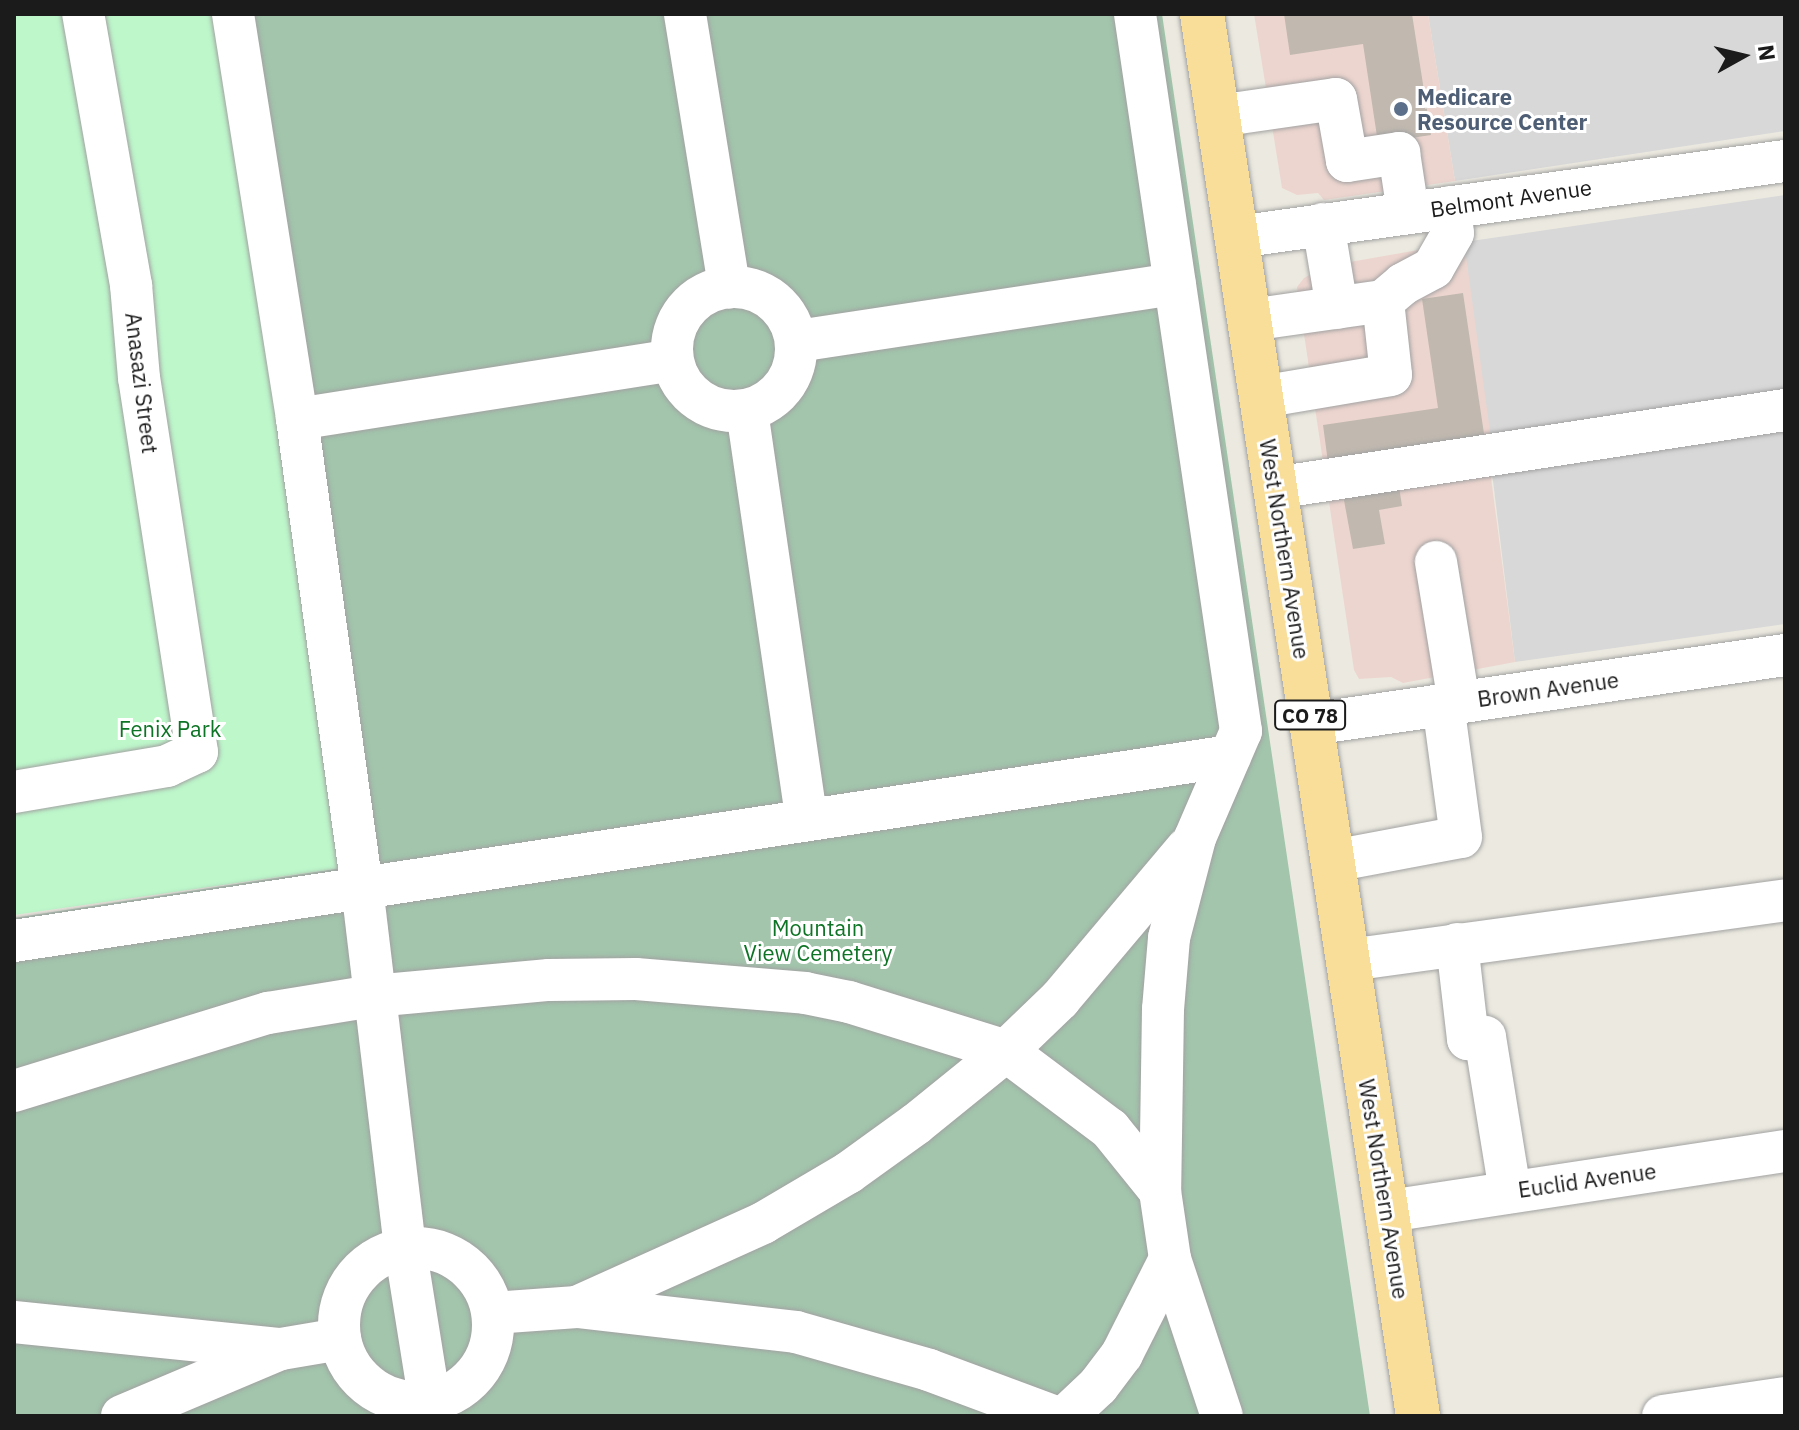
<!DOCTYPE html>
<html>
<head>
<meta charset="utf-8">
<style>
	body { margin:0 }
	#map { position:relative; width:1799px; height:1430px; overflow:hidden; background:#eceae0; font-family:"IBM Plex Sans",sans-serif }
	div>[style] { position:absolute }
	[style*='--x'] { left:calc(var(--x)*1px); top:calc(var(--y)*1px); width:calc(var(--w)*1px); rotate:calc(var(--a)*1deg) }
	.residential>* { inset:0; background:#d9d8d8 }
	.commercial>* { inset:0; background:#edd5cf }
	.cemetery>* { inset:0; background:#a2c5ac }
	.park>* { inset:0; background:#bdf7ca }
	.building>* { inset:0; background:#c1b9b0 }
	.roads { filter:drop-shadow(0 0 2px #a2a2a2) drop-shadow(0 0 2px #a2a2a2) }
	.minor>* { height:42px; margin:-21px; padding:0 21px; transform-origin:21px; border-radius:21px; background:#fff }
	.minor>.ring { margin:-21px; padding:0; box-sizing:content-box; background:none; border:42px solid #fff; border-radius:50% }
	.major>* { height:44px; margin:-22px; padding:0 22px; transform-origin:22px; border-radius:22px; background:#f9de99 }
	.dots>* { width:22px; height:22px; translate:-50% -50%; box-sizing:border-box; border:4px solid #fff; border-radius:50% }
	span { translate:-50% -50%; white-space:nowrap; text-align:center; line-height:1.15; -webkit-text-stroke:6px #fff; paint-order:stroke }
	.shield-label span { padding:2px 6px; background:#fff; border:2px solid; border-radius:6px; -webkit-text-stroke-width:0 }
	.shield-label { font-size:20px; color:#1b1b1b; font-weight:700 }
	.service-label { font-size:22px; color:#4e5e75; font-weight:700 }
	.left { translate:0 -50%; text-align:left }
	.street-label { font-size:22px; color:#1b1b1b }
	.park-label { font-size:22px; color:#0e7425 }
	.frame { position:absolute; inset:0; border:16px solid #1b1b1b; pointer-events:none }
	.north { position:absolute; left:1703px; top:16px; width:80px; height:80px; -webkit-text-stroke:6px #fff; paint-order:stroke; rotate:82deg; font-size:22px; font-weight:700; line-height:32px; text-align:center; color:#1b1b1b }
	.north::after { content:''; display:block; margin:auto; width:28px; height:36px; background:#1b1b1b; clip-path:polygon(50% 0,100% 100%,50% 72%,0 100%) }
</style>
</head>
<body>
<div id="map">
	<div class="residential">
		<div style="clip-path:polygon(1428px 14px,1785px 14px,1785px 131px,1455px 181px)"></div>
		<div style="clip-path:polygon(1785px 195px,1785px 624px,1515px 662px,1464px 242px)"></div>
	</div>
	<div class="commercial">
		<div style="clip-path:polygon(1254px 14px,1428px 14px,1455px 181px,1324px 200px,1318px 193px,1297px 195px,1282px 188px)"></div>
		<div style="clip-path:polygon(1464px 242px,1494px 461px,1489px 462px,1515px 662px,1403px 683px,1391px 677px,1359px 679px,1354px 670px,1297px 287px,1304px 278px,1327px 266px)"></div>
	</div>
	<div class="cemetery">
		<div style="clip-path:polygon(219px 14px,1162px 14px,1370px 1416px,14px 1416px,14px 918px,348px 867px)"></div>
	</div>
	<div class="park">
		<div style="clip-path:polygon(14px 14px,219px 14px,349px 867px,14px 915px)"></div>
	</div>
	<div class="building">
		<div style="clip-path:polygon(1284px 14px,1412px 14px,1431px 135px,1378px 143px,1363px 44px,1290px 55px)"></div>
		<div style="clip-path:polygon(1463px 293px,1486px 447px,1329px 470px,1323px 425px,1438px 408px,1422px 299px)"></div>
		<div style="clip-path:polygon(1398px 480px,1402px 506px,1379px 510px,1385px 544px,1353px 549px,1343px 495px)"></div>
	</div>
	<div class="roads">
		<div class="minor">
			<div style="--x:233;--y:14;--w:410;--a:81"></div>
			<div style="--x:297;--y:419;--w:472;--a:82.1"></div>
			<div style="--x:362;--y:887;--w:363;--a:83.2"></div>
			<div style="--x:405;--y:1247;--w:171;--a:80.9"></div>
			<div style="--x:685;--y:14;--w:277;--a:80.8"></div>
			<div style="--x:1135;--y:14;--w:725;--a:81.59"></div>
			<div style="--x:1241;--y:731;--w:116;--a:113.3"></div>
			<div style="--x:1195;--y:838;--w:103;--a:104.6"></div>
			<div style="--x:1169;--y:938;--w:71;--a:94.8"></div>
			<div style="--x:1163;--y:1009;--w:182;--a:90.9"></div>
			<div style="--x:1160;--y:1191;--w:69;--a:81.6"></div>
			<div style="--x:1170;--y:1259;--w:165;--a:71.7"></div>
			<div style="--x:1218;--y:116;--w:119;--a:-8.2"></div>
			<div style="--x:1336;--y:99;--w:63;--a:79.9"></div>
			<div style="--x:1347;--y:161;--w:53;--a:-8.7"></div>
			<div style="--x:1399;--y:153;--w:60;--a:81.3"></div>
			<div style="--x:1323;--y:224;--w:85;--a:80.5"></div>
			<div style="--x:1237;--y:237;--w:553;--a:-7.9"></div>
			<div class="ring" style="left:672px;top:287px;width:82px;height:82px"></div>
			<div style="--x:1383;--y:301;--w:26;--a:-40"></div>
			<div style="--x:1403;--y:284;--w:34;--a:-28"></div>
			<div style="--x:1433;--y:268;--w:40;--a:-60.3"></div>
			<div style="--x:1453;--y:233;--w:26;--a:-97"></div>
			<div style="--x:1250;--y:320;--w:134;--a:-8.1"></div>
			<div style="--x:1383;--y:301;--w:74;--a:83.8"></div>
			<div style="--x:1391;--y:375;--w:132;--a:170.4"></div>
			<div style="--x:797;--y:341;--w:382;--a:-8.6"></div>
			<div style="--x:747;--y:411;--w:413;--a:81.7"></div>
			<div style="--x:297;--y:419;--w:380;--a:-8.9"></div>
			<div style="--x:1275;--y:488;--w:516;--a:-8.7"></div>
			<div style="--x:1436;--y:562;--w:142;--a:80.7"></div>
			<div style="--x:1312;--y:724;--w:478;--a:-8.3"></div>
			<div style="--x:14;--y:792;--w:155;--a:-9.6"></div>
			<div style="--x:167;--y:766;--w:33;--a:-25"></div>
			<div style="--x:197;--y:752;--w:378;--a:-98.8"></div>
			<div style="--x:139;--y:378;--w:93;--a:-94.9"></div>
			<div style="--x:131;--y:285;--w:275;--a:-100"></div>
			<div style="--x:1333;--y:861;--w:130;--a:-10.6"></div>
			<div style="--x:1461;--y:837;--w:134;--a:-97.7"></div>
			<div style="--x:14;--y:941;--w:1230;--a:-8.65"></div>
			<div style="--x:1457;--y:944;--w:96;--a:83.4"></div>
			<div style="--x:1468;--y:1039;--w:17;--a:-7"></div>
			<div style="--x:1485;--y:1037;--w:157;--a:80.8"></div>
			<div style="--x:1349;--y:960;--w:440;--a:-7.8"></div>
			<div style="--x:14;--y:1091;--w:266;--a:-17.1"></div>
			<div style="--x:268;--y:1013;--w:106;--a:-9.2"></div>
			<div style="--x:373;--y:996;--w:177;--a:-5.2"></div>
			<div style="--x:549;--y:980;--w:87;--a:-0.7"></div>
			<div style="--x:636;--y:979;--w:170;--a:4.7"></div>
			<div style="--x:805;--y:993;--w:45;--a:11.6"></div>
			<div style="--x:849;--y:1002;--w:164;--a:17.3"></div>
			<div style="--x:1006;--y:1051;--w:130;--a:36.9"></div>
			<div style="--x:1110;--y:1129;--w:80;--a:51.1"></div>
			<div style="--x:1388;--y:1211;--w:402;--a:-8.6"></div>
			<div class="ring" style="left:339px;top:1248px;width:112px;height:112px"></div>
			<div style="--x:577;--y:1307;--w:204;--a:-24.3"></div>
			<div style="--x:763;--y:1223;--w:99;--a:-30.5"></div>
			<div style="--x:848;--y:1173;--w:84;--a:-35.8"></div>
			<div style="--x:916;--y:1124;--w:116;--a:-39"></div>
			<div style="--x:1006;--y:1051;--w:75;--a:-43.9"></div>
			<div style="--x:1060;--y:999;--w:197;--a:-49.9"></div>
			<div style="--x:493;--y:1313;--w:84;--a:-4.1"></div>
			<div style="--x:577;--y:1307;--w:220;--a:6.5"></div>
			<div style="--x:796;--y:1332;--w:138;--a:15.9"></div>
			<div style="--x:929;--y:1370;--w:132;--a:20.4"></div>
			<div style="--x:14;--y:1322;--w:268;--a:5.8"></div>
			<div style="--x:281;--y:1349;--w:60;--a:-9.6"></div>
			<div style="--x:122;--y:1416;--w:167;--a:-22.9"></div>
			<div style="--x:1066;--y:1416;--w:44;--a:-43.2"></div>
			<div style="--x:1098;--y:1386;--w:40;--a:-53"></div>
			<div style="--x:1122;--y:1354;--w:106;--a:-63.2"></div>
			<div style="--x:1663;--y:1416;--w:123;--a:-8.4"></div>
		</div>
		<div class="major">
			<div style="--x:1202;--y:14;--w:1419;--a:81.24"></div>
		</div>
	</div>
	<div class="dots">
		<div style="left:1401px;top:109px;background:#5c6f8a"></div>
	</div>
	<div class="shield-label">
		<span style="left:1310px;top:715px">CO 78</span>
	</div>
	<div class="service-label">
		<span class="left" style="left:1417px;top:109px">Medicare<br>Resource Center</span>
	</div>
	<div class="street-label">
		<span style="left:1511px;top:198px;rotate:-8deg">Belmont Avenue</span>
		<span style="left:142px;top:383px;rotate:83deg">Anasazi Street</span>
		<span style="left:1285px;top:549px;rotate:81deg">West Northern Avenue</span>
		<span style="left:1548px;top:689px;rotate:-8deg">Brown Avenue</span>
		<span style="left:1587px;top:1180px;rotate:-8deg">Euclid Avenue</span>
		<span style="left:1384px;top:1189px;rotate:81deg">West Northern Avenue</span>
	</div>
	<div class="park-label">
		<span style="left:170px;top:729px">Fenix Park</span>
		<span style="left:818px;top:940px">Mountain<br>View Cemetery</span>
	</div>
	<div class="frame"></div>
	<div class="north">N</div>
</div>
</body>
</html>
